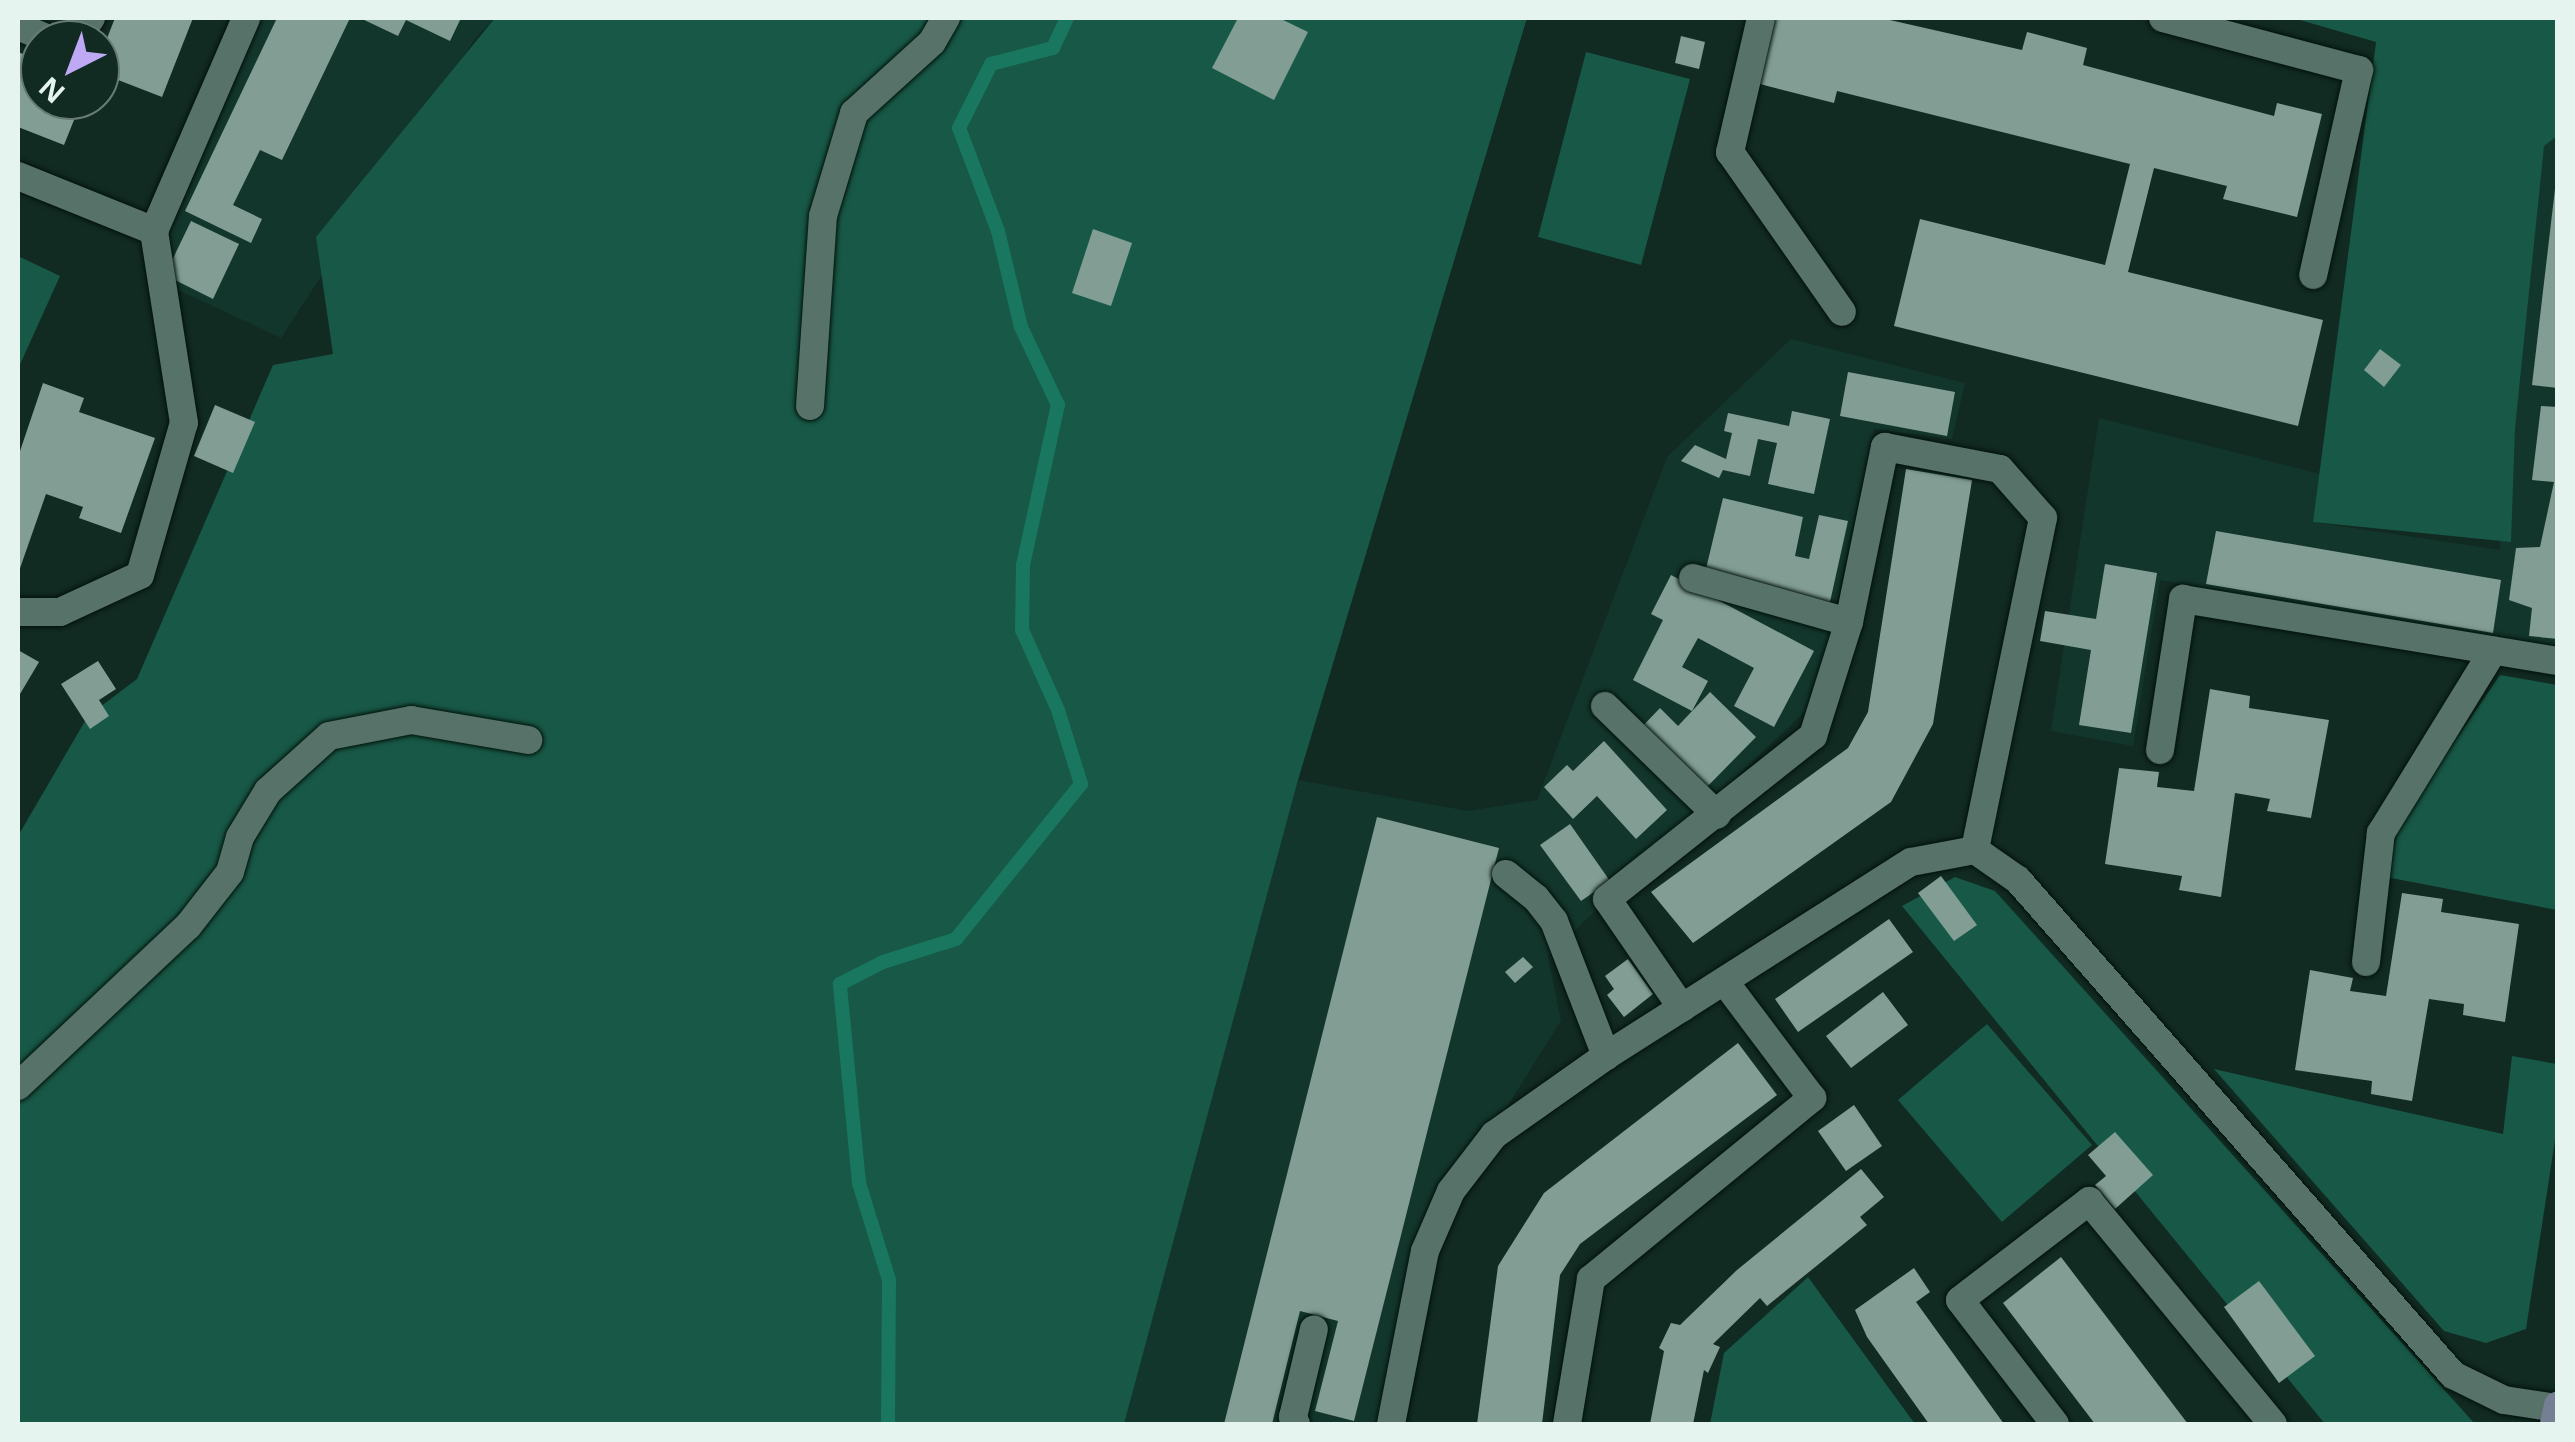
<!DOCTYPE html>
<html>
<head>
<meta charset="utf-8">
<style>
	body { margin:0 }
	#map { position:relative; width:2575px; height:1442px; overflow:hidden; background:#112a22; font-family:"Open Sans",sans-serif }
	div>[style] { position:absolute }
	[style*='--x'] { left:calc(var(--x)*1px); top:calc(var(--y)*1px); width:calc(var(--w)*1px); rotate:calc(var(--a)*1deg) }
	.built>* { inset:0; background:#13362c }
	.green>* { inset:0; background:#185846 }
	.stream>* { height:14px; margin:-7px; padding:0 7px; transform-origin:7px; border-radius:7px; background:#18775e }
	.building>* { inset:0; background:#829e94 }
	.roads { filter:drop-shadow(0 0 2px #00120b) drop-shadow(0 0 2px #00120b) }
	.service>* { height:28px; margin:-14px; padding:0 14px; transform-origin:14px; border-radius:14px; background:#577268 }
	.minor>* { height:28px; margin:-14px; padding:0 14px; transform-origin:14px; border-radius:14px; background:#577268 }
	.secondary>* { height:28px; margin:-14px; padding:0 14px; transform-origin:14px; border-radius:14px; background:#757f93 }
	span { translate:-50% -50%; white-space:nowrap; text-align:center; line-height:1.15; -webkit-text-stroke:10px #112a22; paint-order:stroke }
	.frame { position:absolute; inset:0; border:20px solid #e5f4ee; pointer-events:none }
	.north { position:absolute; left:20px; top:20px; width:100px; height:100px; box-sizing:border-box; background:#112a22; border:2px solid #667b74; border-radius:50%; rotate:222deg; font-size:28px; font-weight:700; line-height:40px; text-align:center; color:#e5f4ee }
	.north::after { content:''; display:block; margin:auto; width:35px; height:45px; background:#bfa8f4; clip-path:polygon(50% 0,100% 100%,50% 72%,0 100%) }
</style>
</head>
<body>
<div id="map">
	<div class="built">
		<div style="clip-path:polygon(262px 18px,495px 18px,477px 36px,281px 338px,161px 282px,172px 215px)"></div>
		<div style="clip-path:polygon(2557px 100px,2557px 647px,2505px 642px,2160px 580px,2133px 746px,2051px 731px,2099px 418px,2321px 474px,2314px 522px,2500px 550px,2499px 435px,2535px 109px)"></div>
		<div style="clip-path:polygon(1791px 339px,1965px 383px,1952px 439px,1874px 429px,1816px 701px,1548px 956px,1561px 1021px,1417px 1249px,1376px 1424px,1124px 1424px,1298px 780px,1468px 811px,1537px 800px,1667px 457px)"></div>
	</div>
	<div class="green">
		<div style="clip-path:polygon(495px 18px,1527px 18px,1298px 780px,1124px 1424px,18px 1424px,18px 836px,88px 716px,137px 679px,273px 365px,333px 354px,316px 237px)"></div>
		<div style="clip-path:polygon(2293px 18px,2557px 18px,2557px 136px,2544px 146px,2515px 428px,2511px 542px,2313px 522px,2376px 42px)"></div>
		<div style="clip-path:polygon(1586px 52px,1690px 79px,1641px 265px,1538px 237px)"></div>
		<div style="clip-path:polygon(18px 256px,60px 276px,18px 369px)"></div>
		<div style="clip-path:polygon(2500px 675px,2557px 685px,2557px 910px,2386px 877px,2400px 822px)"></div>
		<div style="clip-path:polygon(1955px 877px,1995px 891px,2475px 1424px,2325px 1424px,1902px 906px)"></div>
		<div style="clip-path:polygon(1987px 1024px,2092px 1145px,2002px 1222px,1898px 1100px)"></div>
		<div style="clip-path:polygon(2512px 1056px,2557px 1064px,2557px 1127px,2526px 1329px,2486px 1343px,2444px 1331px,2214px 1069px,2503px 1134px)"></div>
		<div style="clip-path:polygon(1808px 1277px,1915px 1424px,1710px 1424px,1724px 1353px)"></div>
	</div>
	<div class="stream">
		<div style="--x:888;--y:1424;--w:144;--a:-89.6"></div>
		<div style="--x:889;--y:1280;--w:102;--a:-107.2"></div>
		<div style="--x:859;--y:1183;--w:200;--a:-95.5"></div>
		<div style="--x:840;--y:984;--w:48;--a:-27.1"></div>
		<div style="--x:883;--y:962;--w:77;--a:-17.5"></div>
		<div style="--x:956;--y:939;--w:199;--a:-51.1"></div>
		<div style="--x:1081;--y:784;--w:77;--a:-107.3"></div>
		<div style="--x:1058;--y:710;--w:88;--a:-114.2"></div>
		<div style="--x:1022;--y:630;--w:65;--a:-89.1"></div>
		<div style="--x:1023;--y:565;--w:164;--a:-77.7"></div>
		<div style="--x:1058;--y:405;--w:86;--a:-115.4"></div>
		<div style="--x:1021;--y:327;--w:99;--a:-103.5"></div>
		<div style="--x:998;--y:231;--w:110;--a:-110.7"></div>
		<div style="--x:959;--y:128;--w:72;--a:-63.4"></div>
		<div style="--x:991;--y:64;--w:64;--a:-14.5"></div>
		<div style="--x:1053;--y:48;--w:33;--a:-65"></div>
	</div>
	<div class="building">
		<div style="clip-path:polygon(115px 18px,193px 18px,162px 97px,100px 73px,100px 56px)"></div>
		<div style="clip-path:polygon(277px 18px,350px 18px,282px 160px,260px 150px,233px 205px,262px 219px,251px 243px,185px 211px)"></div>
		<div style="clip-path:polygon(360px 18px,461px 18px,450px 41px,406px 20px,398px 36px)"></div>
		<div style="clip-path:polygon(1238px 18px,1279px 18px,1308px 32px,1274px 100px,1212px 68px)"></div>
		<div style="clip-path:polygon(1772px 18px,1881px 18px,2022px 50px,2027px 32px,2087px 48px,2083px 65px,2274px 116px,2277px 103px,2322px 114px,2297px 217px,2223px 199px,2227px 186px,2154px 168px,2128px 272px,2323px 320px,2298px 426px,1894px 326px,1920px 219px,2105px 265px,2130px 164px,1837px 91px,1834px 103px,1756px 83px)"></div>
		<div style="clip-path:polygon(1681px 36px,1705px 42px,1699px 69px,1675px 63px)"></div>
		<div style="clip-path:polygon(18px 52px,40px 61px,40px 100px,82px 100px,64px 145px,18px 127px)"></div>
		<div style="clip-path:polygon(2555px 189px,2558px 189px,2558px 388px,2532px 385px)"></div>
		<div style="clip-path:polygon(191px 221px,239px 244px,213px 299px,165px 275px)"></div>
		<div style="clip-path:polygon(1093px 229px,1132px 243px,1111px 306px,1072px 293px)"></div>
		<div style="clip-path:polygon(2380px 349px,2401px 365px,2384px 387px,2364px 370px)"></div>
		<div style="clip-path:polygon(1848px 372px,1955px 392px,1947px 436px,1840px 416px)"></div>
		<div style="clip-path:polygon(43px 383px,84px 398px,79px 412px,155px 438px,121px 533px,79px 518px,83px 507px,46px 494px,18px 574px,18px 457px)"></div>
		<div style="clip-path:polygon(215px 405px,255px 422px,233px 473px,194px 456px)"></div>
		<div style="clip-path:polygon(2541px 406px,2558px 407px,2558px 639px,2529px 636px,2532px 608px,2509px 600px,2516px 548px,2540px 547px,2554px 482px,2532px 480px)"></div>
		<div style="clip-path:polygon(1792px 411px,1830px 419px,1814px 494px,1768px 484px,1777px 443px,1758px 439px,1750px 476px,1723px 470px,1719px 478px,1681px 461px,1695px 445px,1726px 459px,1732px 433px,1724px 431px,1728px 413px,1789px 426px)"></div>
		<div style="clip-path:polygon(1906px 469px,1972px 480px,1933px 724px,1891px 802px,1693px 943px,1651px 892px,1848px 748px,1868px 712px)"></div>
		<div style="clip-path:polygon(1723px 498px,1803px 517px,1795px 556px,1809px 559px,1819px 515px,1848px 521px,1830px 602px,1705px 573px)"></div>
		<div style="clip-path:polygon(2216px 531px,2501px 580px,2493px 633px,2206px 584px)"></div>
		<div style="clip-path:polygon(2105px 564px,2157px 573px,2131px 733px,2079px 725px,2091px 650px,2040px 641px,2045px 611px,2096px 619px)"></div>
		<div style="clip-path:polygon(1671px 575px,1814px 651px,1774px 727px,1734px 706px,1754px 668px,1698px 638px,1682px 667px,1708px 681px,1692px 711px,1633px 680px,1663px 620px,1651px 614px)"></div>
		<div style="clip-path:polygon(18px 650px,39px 662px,20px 694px,18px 693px)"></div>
		<div style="clip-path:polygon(98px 661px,116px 689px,99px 700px,109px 716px,90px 729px,61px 684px)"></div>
		<div style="clip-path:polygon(2210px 689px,2250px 696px,2249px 708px,2329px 720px,2311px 818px,2267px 811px,2270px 799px,2235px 793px,2221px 897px,2179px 890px,2182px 876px,2105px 864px,2119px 768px,2159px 772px,2157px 787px,2194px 791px)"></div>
		<div style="clip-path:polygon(1710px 692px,1756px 737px,1701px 793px,1638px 731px,1660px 708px,1678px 726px)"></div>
		<div style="clip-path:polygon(1604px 741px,1667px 810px,1636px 839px,1597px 796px,1573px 819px,1544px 787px,1567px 765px,1573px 771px)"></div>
		<div style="clip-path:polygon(1377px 817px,1499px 848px,1354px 1421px,1315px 1411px,1338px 1321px,1300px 1311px,1272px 1424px,1224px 1424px)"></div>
		<div style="clip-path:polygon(1570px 824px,1610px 881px,1581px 901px,1540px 845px)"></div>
		<div style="clip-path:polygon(1941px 876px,1977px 925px,1954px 941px,1918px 893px)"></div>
		<div style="clip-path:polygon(2402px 893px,2443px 899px,2441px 912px,2519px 924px,2505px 1022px,2463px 1015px,2464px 1004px,2429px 999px,2412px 1101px,2371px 1094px,2372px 1081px,2295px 1070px,2310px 970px,2353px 978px,2350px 991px,2386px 996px)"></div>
		<div style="clip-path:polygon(1889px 919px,1913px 952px,1798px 1032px,1775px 999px)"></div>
		<div style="clip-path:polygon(1523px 957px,1533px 967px,1515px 983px,1505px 972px)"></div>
		<div style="clip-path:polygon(1628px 959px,1653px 994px,1624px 1017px,1607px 995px,1614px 989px,1605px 976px)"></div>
		<div style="clip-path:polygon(1883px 992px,1908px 1025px,1851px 1068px,1826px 1036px)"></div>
		<div style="clip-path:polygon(1738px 1043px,1777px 1095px,1580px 1244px,1560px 1275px,1542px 1424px,1477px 1424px,1498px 1266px,1544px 1193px)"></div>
		<div style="clip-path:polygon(1854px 1105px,1882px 1146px,1846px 1171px,1818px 1131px)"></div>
		<div style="clip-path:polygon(2115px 1132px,2153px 1175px,2115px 1209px,2095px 1185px,2106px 1176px,2088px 1155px)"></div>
		<div style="clip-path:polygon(1861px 1169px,1884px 1197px,1860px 1217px,1867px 1225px,1767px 1306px,1760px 1298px,1713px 1344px,1720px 1347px,1708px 1373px,1704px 1370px,1693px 1424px,1650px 1424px,1664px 1351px,1659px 1348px,1671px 1323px,1680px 1325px,1737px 1270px)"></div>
		<div style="clip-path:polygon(2061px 1257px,2188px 1424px,2095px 1424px,2003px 1303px)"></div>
		<div style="clip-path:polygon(1914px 1268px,1930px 1292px,1916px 1302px,2004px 1424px,1929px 1424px,1867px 1337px,1855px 1310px)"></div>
		<div style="clip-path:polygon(2259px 1281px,2315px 1356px,2279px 1383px,2224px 1307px)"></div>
	</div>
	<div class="roads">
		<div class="service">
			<div style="--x:1761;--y:18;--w:138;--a:103"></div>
			<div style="--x:1730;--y:152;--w:195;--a:55"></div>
			<div style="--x:2163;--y:18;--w:203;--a:14.9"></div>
			<div style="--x:2359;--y:70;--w:210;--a:102.6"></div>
			<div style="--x:18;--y:26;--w:36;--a:23"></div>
			<div style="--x:76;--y:40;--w:27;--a:-56"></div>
			<div style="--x:18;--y:176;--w:147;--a:22"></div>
			<div style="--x:154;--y:231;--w:232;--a:-66.6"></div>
			<div style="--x:810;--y:406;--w:190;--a:-86.1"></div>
			<div style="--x:823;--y:216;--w:108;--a:-73.2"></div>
			<div style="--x:854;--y:113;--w:105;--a:-42.3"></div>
			<div style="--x:932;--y:42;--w:28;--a:-60"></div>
			<div style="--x:1693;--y:578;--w:162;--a:15.8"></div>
			<div style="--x:18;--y:612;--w:42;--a:0"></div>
			<div style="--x:60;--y:612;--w:88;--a:-24.8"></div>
			<div style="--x:140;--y:575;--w:158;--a:-73.9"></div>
			<div style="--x:184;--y:423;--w:194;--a:-98.9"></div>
			<div style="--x:1605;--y:706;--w:156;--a:44.2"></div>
			<div style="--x:2160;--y:750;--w:153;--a:-81.3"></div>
			<div style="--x:2183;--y:599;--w:380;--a:9.4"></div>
			<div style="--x:1506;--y:874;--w:38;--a:39"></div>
			<div style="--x:1536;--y:898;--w:29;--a:52"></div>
			<div style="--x:1554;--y:921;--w:145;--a:68.9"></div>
			<div style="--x:2366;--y:962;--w:130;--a:-83.4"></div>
			<div style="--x:2381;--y:833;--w:214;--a:-58.4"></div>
			<div style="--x:1682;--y:1008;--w:132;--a:-124.5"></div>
			<div style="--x:1607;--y:899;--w:263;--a:-38.4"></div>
			<div style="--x:1813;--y:736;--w:120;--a:-72.5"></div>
			<div style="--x:1849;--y:622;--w:179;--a:-78.4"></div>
			<div style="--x:1885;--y:447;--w:117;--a:10.8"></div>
			<div style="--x:2000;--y:469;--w:65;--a:48.7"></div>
			<div style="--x:2043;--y:518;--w:339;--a:101.6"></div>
			<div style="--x:18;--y:1086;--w:233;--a:-43.3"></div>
			<div style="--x:188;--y:926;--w:68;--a:-52.1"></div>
			<div style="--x:230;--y:872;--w:36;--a:-74"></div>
			<div style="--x:240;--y:837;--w:54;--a:-58.7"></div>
			<div style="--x:268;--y:791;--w:82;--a:-42"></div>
			<div style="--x:329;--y:736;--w:84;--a:-11"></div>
			<div style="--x:411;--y:720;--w:119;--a:9.7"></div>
			<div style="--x:1296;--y:1424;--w:8;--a:-113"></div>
			<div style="--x:1293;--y:1417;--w:90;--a:-76.6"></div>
			<div style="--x:1567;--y:1424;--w:147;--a:-80.6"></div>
			<div style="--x:1591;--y:1279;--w:286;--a:-39.3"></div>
			<div style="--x:1812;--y:1098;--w:145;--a:-126.9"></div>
			<div style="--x:2055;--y:1424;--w:156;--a:-127.5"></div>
			<div style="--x:1960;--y:1300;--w:163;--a:-37.5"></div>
			<div style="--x:2089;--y:1201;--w:289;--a:50.5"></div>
		</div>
		<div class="minor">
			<div style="--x:1391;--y:1424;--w:176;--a:-78.9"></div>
			<div style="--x:1425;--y:1251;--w:65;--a:-66.6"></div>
			<div style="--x:1451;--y:1191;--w:71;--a:-52.5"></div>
			<div style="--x:1494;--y:1135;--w:137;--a:-35.2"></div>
			<div style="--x:1606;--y:1056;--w:361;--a:-32.5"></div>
			<div style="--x:1911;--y:862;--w:65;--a:-10.6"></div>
			<div style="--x:1975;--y:850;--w:52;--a:34.9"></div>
			<div style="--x:2018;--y:880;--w:659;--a:48.69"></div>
			<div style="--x:2453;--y:1375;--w:57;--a:26.1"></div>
			<div style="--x:2504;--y:1400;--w:54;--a:8.6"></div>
		</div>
		<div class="secondary">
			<div style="--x:2554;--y:1424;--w:19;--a:-78"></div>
		</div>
	</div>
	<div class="frame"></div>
	<div class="north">N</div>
</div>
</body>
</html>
